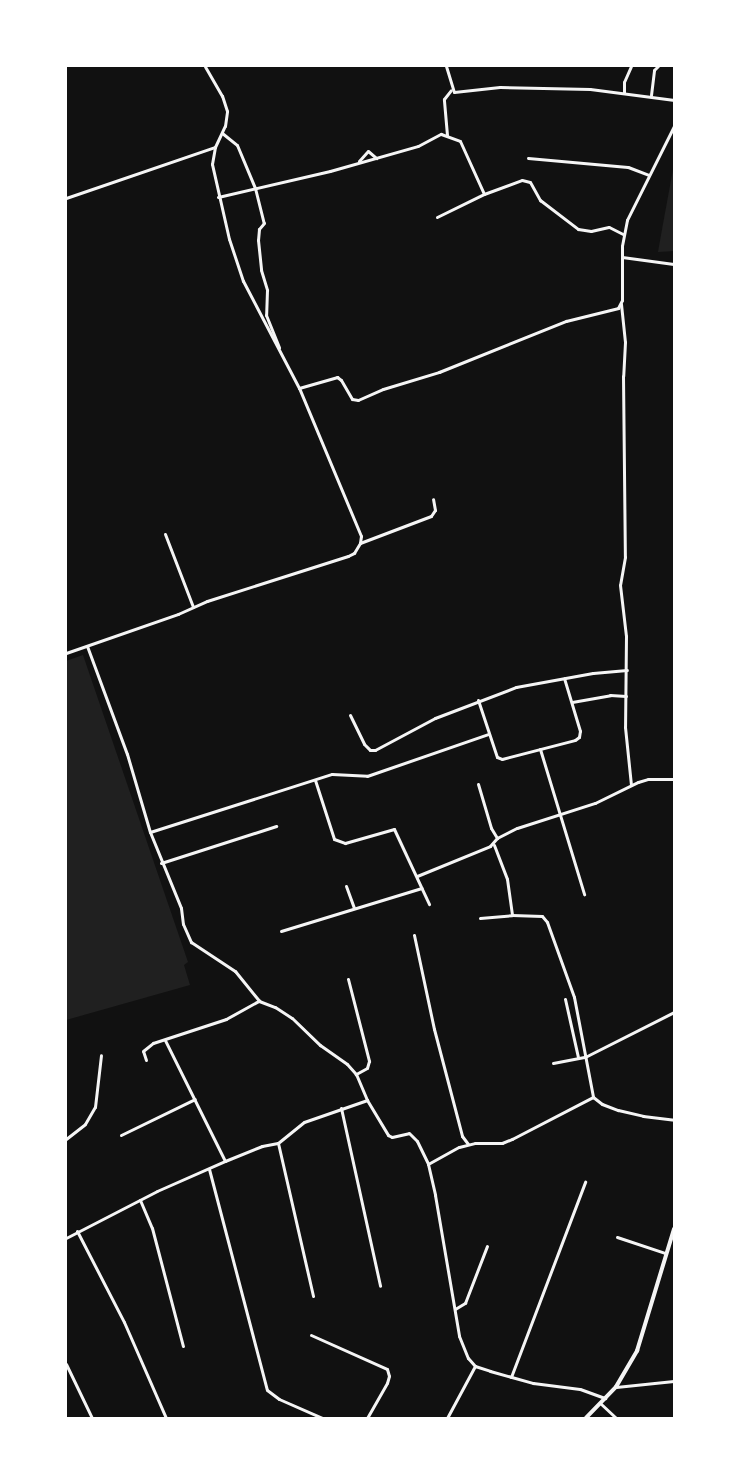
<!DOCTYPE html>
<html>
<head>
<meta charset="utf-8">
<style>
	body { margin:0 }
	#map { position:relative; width:740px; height:1484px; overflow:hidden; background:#111; font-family:Bitter,serif }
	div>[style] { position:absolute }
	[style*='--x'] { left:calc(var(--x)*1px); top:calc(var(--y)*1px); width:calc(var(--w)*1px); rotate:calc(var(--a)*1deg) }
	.green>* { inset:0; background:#202020 }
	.minor>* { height:3px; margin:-1.5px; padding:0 1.5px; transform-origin:1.5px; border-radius:1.5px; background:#f5f5f5 }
	.tertiary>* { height:3.5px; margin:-1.75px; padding:0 1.75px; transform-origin:1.75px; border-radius:1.75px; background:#f5f5f5 }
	span { translate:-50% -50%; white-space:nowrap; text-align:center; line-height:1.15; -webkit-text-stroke:3px #fff; paint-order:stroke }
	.frame { position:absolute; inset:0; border:67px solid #fff; pointer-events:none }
</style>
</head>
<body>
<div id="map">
	<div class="green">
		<div style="clip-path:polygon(674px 164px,674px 251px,658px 252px,663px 224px)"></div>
		<div style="clip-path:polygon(83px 655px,188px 962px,184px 965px,190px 985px,66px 1020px,66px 661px)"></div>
	</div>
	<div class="minor">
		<div style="--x:446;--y:66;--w:27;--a:73"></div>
		<div style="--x:454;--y:92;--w:46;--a:-6.2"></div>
		<div style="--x:500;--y:87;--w:90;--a:1.3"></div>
		<div style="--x:590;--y:89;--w:85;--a:7.5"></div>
		<div style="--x:624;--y:93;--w:11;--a:-90"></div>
		<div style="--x:624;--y:82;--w:17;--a:-66"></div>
		<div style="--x:651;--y:95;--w:25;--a:-83"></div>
		<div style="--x:654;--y:70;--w:6;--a:-45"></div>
		<div style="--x:674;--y:126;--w:105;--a:116.6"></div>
		<div style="--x:627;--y:220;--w:26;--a:101"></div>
		<div style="--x:622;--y:246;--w:11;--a:90"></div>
		<div style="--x:622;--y:257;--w:52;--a:7.7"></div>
		<div style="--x:222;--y:133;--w:19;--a:39"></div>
		<div style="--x:237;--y:145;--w:47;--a:67.3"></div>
		<div style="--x:255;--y:188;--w:36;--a:76"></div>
		<div style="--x:264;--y:223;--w:8;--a:130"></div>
		<div style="--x:259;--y:229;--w:11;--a:95"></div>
		<div style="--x:258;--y:240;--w:30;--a:84"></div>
		<div style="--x:261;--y:270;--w:21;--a:73"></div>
		<div style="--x:267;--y:290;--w:25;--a:92"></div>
		<div style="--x:266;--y:315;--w:35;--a:68"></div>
		<div style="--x:447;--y:135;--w:36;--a:-95"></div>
		<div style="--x:444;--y:99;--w:11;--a:-52"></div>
		<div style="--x:528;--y:158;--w:100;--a:5.1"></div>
		<div style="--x:628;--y:167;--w:22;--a:21"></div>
		<div style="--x:359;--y:161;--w:13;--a:-48"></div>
		<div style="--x:368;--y:151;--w:11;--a:41"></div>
		<div style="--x:218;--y:197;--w:115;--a:-13.1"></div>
		<div style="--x:330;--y:171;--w:91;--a:-15.9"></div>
		<div style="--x:418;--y:146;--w:26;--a:-28"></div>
		<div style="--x:441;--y:134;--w:20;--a:20"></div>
		<div style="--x:460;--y:141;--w:58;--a:65.6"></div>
		<div style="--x:66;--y:198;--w:157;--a:-18.9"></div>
		<div style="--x:437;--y:217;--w:52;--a:-26.1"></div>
		<div style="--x:484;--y:194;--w:40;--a:-20.2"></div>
		<div style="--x:522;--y:180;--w:8;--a:14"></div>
		<div style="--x:530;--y:182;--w:21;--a:61"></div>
		<div style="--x:540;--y:200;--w:48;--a:37.3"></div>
		<div style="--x:578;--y:229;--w:13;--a:9"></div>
		<div style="--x:591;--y:231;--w:18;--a:-13"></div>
		<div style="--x:609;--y:227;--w:16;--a:27"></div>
		<div style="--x:621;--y:304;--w:38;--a:84"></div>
		<div style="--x:625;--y:342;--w:34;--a:93"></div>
		<div style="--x:623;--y:376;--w:181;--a:89.4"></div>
		<div style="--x:625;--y:557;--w:28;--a:100"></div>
		<div style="--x:620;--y:585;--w:51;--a:83.3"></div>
		<div style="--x:626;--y:636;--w:91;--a:90.6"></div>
		<div style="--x:625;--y:727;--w:58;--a:84.1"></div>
		<div style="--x:299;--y:388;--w:40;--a:-16"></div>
		<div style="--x:337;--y:377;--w:5;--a:37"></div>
		<div style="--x:341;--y:380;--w:22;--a:60"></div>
		<div style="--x:352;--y:399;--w:6;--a:9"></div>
		<div style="--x:358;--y:400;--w:27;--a:-24"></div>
		<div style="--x:383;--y:389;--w:59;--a:-16.9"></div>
		<div style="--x:439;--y:372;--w:137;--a:-21.9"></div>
		<div style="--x:566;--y:321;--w:54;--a:-14"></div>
		<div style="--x:618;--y:308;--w:9;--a:-63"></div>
		<div style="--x:622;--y:300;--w:43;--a:-90"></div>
		<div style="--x:165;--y:534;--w:78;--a:69"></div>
		<div style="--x:360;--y:543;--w:76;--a:-20.8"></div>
		<div style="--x:431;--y:516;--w:7;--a:-56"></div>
		<div style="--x:435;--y:510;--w:11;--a:-100"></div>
		<div style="--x:87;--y:646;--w:115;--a:69.7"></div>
		<div style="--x:127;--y:754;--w:81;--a:73.6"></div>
		<div style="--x:150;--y:832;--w:82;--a:67.8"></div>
		<div style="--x:181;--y:908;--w:16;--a:83"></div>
		<div style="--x:183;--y:924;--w:20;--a:66"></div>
		<div style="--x:191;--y:942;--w:53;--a:33.4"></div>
		<div style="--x:235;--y:971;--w:38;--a:51"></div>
		<div style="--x:259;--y:1001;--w:17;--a:21"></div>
		<div style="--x:275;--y:1007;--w:20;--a:33"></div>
		<div style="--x:292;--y:1018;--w:39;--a:44"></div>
		<div style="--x:320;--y:1045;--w:33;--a:35"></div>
		<div style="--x:347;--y:1064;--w:13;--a:48"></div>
		<div style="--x:356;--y:1074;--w:28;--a:67"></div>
		<div style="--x:367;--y:1100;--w:41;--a:59"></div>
		<div style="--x:388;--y:1135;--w:4;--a:27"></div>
		<div style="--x:392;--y:1137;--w:17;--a:-13"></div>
		<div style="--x:409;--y:1133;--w:11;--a:45"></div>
		<div style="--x:417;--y:1141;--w:25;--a:64"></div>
		<div style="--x:428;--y:1164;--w:32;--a:77"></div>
		<div style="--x:435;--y:1195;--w:143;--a:80.3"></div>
		<div style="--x:459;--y:1336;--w:24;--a:68"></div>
		<div style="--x:468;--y:1358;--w:11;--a:49"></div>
		<div style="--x:475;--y:1366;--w:16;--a:18"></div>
		<div style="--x:490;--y:1371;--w:45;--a:15.6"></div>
		<div style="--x:533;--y:1383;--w:47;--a:7.3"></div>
		<div style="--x:580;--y:1389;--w:27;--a:20"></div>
		<div style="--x:66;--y:653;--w:119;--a:-19.2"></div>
		<div style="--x:178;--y:614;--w:32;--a:-24"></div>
		<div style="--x:207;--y:601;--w:148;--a:-17.7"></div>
		<div style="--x:348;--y:556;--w:7;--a:-27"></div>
		<div style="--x:354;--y:553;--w:12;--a:-59"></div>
		<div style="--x:360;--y:543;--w:7;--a:-82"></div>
		<div style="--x:361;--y:536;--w:160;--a:-112.7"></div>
		<div style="--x:299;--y:388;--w:121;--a:-117.6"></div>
		<div style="--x:243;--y:281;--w:44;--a:-108.4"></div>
		<div style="--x:229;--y:239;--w:77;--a:-102.8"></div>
		<div style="--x:212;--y:164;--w:17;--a:-80"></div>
		<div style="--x:215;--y:147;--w:23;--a:-65"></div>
		<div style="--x:225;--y:126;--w:15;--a:-82"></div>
		<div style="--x:227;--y:111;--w:16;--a:-108"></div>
		<div style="--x:222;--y:96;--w:34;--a:-120"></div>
		<div style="--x:478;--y:700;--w:60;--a:71.6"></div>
		<div style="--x:497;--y:757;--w:5;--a:22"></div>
		<div style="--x:502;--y:759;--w:75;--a:-14.6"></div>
		<div style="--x:575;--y:740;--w:5;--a:-37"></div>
		<div style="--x:579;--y:737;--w:6;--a:-81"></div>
		<div style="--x:580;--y:731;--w:55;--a:-106.8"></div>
		<div style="--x:572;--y:702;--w:39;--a:-10"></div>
		<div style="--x:610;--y:695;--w:16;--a:4"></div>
		<div style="--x:350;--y:715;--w:32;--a:64"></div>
		<div style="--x:364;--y:744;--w:8;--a:45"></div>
		<div style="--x:370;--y:750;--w:5;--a:0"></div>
		<div style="--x:375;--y:750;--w:68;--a:-28.1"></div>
		<div style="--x:435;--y:718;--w:87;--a:-20.9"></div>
		<div style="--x:516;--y:687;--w:78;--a:-10.3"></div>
		<div style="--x:593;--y:673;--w:34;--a:-5"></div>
		<div style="--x:540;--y:749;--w:152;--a:73.1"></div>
		<div style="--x:315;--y:780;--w:62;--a:72.1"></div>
		<div style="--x:334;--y:839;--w:12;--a:20"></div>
		<div style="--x:345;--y:843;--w:51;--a:-15.9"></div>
		<div style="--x:394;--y:829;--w:83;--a:65"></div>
		<div style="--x:478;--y:784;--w:46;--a:73.5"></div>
		<div style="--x:491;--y:828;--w:12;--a:59"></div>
		<div style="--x:150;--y:832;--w:191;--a:-17.7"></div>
		<div style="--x:332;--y:774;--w:35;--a:3"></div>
		<div style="--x:367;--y:776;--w:128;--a:-19.1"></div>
		<div style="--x:494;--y:845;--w:36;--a:69"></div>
		<div style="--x:507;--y:879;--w:36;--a:82"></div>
		<div style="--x:512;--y:915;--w:30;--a:2"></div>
		<div style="--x:542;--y:916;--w:8;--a:50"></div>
		<div style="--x:547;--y:922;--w:80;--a:70.2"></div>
		<div style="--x:574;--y:997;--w:102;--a:79.2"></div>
		<div style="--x:593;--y:1097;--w:11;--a:38"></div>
		<div style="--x:602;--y:1104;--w:17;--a:21"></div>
		<div style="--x:618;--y:1110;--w:26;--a:13"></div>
		<div style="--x:643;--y:1116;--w:31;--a:7"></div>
		<div style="--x:161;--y:863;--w:121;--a:-17.8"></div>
		<div style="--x:417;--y:876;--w:79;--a:-22.3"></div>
		<div style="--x:490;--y:846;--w:11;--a:-49"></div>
		<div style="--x:497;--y:838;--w:22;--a:-27"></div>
		<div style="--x:517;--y:828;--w:82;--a:-17.8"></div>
		<div style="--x:595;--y:803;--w:48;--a:-26"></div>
		<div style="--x:638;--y:782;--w:10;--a:-17"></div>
		<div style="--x:648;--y:779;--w:26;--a:0"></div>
		<div style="--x:346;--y:886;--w:23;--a:70"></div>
		<div style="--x:480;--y:918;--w:32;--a:-5"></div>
		<div style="--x:281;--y:931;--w:147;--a:-17"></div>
		<div style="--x:414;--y:935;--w:96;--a:78"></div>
		<div style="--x:434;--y:1029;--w:111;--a:75.3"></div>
		<div style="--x:462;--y:1136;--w:10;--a:53"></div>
		<div style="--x:348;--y:979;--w:85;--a:75.6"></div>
		<div style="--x:369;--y:1061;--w:7;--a:106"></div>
		<div style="--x:367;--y:1068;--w:13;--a:151"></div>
		<div style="--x:565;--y:999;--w:59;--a:77.4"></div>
		<div style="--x:146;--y:1060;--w:9;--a:-108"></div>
		<div style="--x:143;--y:1051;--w:13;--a:-39"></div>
		<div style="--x:153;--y:1043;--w:77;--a:-18.2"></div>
		<div style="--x:226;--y:1019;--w:38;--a:-29"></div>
		<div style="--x:553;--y:1063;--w:33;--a:-11"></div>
		<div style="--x:585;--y:1057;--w:100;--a:-26.8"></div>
		<div style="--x:341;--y:1108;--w:182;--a:77.6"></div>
		<div style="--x:121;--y:1135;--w:82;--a:-25.9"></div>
		<div style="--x:66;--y:1139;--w:24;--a:-38"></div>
		<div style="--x:85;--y:1124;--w:20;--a:-60"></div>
		<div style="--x:95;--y:1107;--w:52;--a:-83.4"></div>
		<div style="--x:278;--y:1143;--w:33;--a:-39"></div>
		<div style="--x:304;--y:1122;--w:67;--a:-19.2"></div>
		<div style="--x:225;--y:1161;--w:40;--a:-22"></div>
		<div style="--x:262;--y:1146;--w:16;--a:-11"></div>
		<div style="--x:278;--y:1143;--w:157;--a:77.1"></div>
		<div style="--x:428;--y:1164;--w:35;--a:-29"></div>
		<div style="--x:459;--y:1147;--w:16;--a:-14"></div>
		<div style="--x:475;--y:1143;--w:27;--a:0"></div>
		<div style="--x:502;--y:1143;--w:11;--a:-22"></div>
		<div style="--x:512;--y:1139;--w:91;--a:-27.4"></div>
		<div style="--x:209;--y:1169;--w:228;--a:75.3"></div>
		<div style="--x:267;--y:1390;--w:15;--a:37"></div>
		<div style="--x:279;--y:1399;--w:47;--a:23.8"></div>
		<div style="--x:140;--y:1200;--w:30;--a:67"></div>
		<div style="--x:152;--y:1228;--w:122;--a:75.3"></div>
		<div style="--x:77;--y:1231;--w:102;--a:62.7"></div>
		<div style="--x:124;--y:1322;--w:105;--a:66.4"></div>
		<div style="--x:617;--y:1237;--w:51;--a:18.4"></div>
		<div style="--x:66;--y:1238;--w:102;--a:-27.3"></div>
		<div style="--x:157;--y:1191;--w:74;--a:-23.8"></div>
		<div style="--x:225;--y:1161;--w:135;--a:-116.4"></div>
		<div style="--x:455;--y:1309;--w:12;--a:-31"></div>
		<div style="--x:465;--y:1303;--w:61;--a:-68.9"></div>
		<div style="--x:311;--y:1335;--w:83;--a:24.1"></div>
		<div style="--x:387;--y:1369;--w:7;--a:74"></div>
		<div style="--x:389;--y:1376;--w:7;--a:106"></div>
		<div style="--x:387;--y:1383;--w:40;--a:119.7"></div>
		<div style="--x:66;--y:1364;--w:60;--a:64.3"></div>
		<div style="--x:511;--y:1377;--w:209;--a:-69.2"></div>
		<div style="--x:616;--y:1387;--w:58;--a:-5.9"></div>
		<div style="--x:600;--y:1403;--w:22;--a:43"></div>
		<div style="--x:447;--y:1418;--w:59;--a:-61.7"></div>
	</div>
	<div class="tertiary">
		<div style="--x:586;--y:1418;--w:43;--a:-45.9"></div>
		<div style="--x:616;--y:1387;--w:42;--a:-59.7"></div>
		<div style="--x:637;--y:1351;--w:127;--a:-73.1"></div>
	</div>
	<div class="frame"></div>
</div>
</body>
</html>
